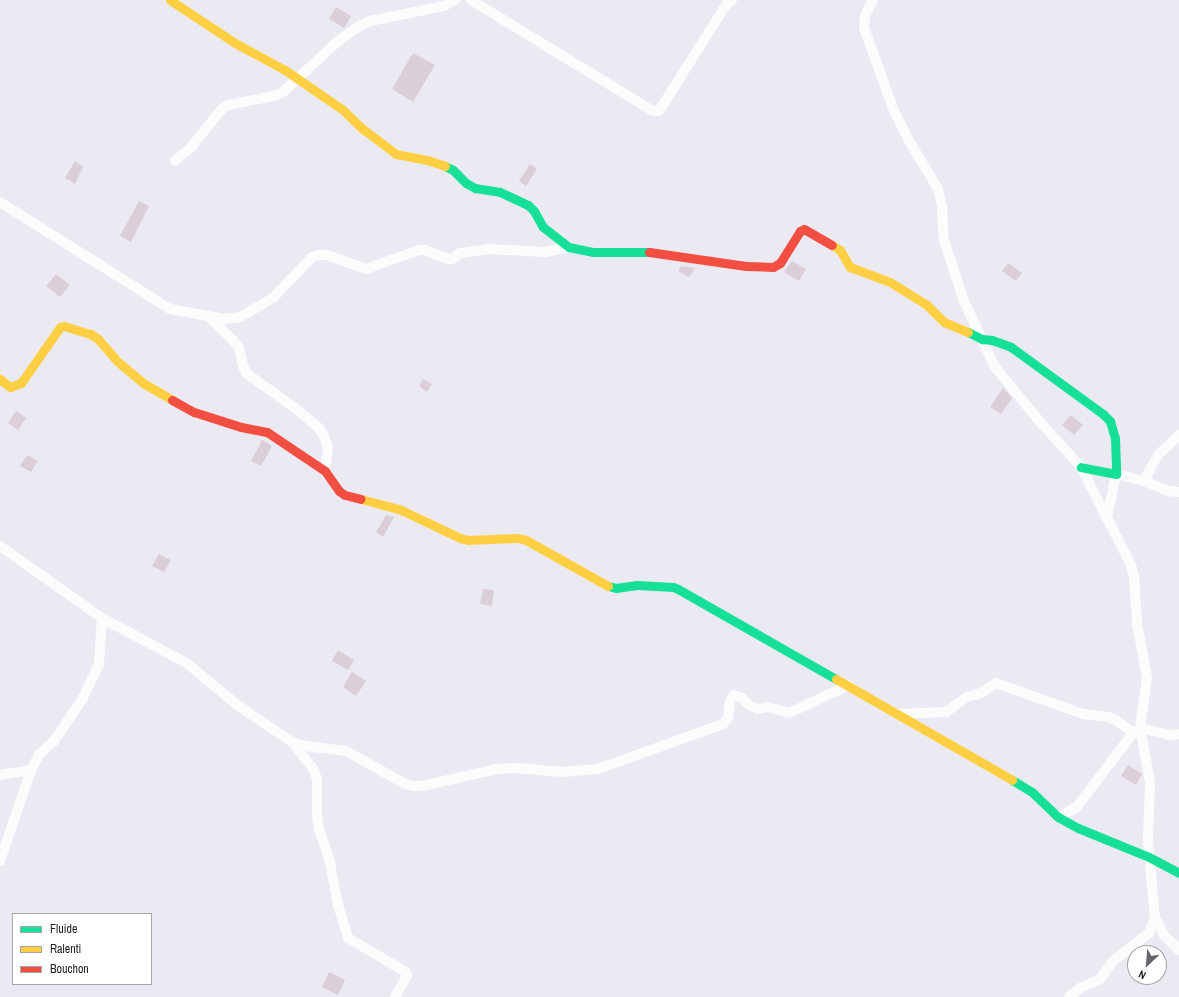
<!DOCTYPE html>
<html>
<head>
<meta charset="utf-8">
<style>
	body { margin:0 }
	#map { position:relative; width:1179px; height:997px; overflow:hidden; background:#ebeaf2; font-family:"Archivo Narrow",sans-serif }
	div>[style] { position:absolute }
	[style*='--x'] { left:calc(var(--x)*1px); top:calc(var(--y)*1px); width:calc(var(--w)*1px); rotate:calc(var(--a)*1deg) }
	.building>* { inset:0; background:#daced7 }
	.street>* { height:10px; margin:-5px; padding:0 5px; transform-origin:5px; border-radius:5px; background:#fcfcfd }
	.fast>* { height:9px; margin:-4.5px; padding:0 4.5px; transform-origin:4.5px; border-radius:4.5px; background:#16e098 }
	.slow>* { height:9px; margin:-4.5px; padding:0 4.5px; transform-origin:4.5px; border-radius:4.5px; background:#ffcf43 }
	.jam>* { height:9px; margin:-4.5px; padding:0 4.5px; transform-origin:4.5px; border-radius:4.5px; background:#f24e42 }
	span { translate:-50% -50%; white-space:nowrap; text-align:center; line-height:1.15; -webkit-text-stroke:3px #fff; paint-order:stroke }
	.legend { position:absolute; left:12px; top:913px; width:140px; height:72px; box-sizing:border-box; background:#fff; border:1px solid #a5a5a7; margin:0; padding:5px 7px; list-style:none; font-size:12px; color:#1f1e23 }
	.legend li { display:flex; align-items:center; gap:8px; height:20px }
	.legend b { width:20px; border:1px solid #a5a5a7 }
	.north { position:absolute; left:1127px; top:945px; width:40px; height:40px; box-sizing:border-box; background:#fff; border:1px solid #a5a5a7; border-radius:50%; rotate:206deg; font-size:11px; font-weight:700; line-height:16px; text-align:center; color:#1f1e23 }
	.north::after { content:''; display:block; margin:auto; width:14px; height:18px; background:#66656b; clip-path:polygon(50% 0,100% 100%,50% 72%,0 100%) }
</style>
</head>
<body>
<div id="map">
	<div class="building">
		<div style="clip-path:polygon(336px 7px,351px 16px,344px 28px,329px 19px)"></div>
		<div style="clip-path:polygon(413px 53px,435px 65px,413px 102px,392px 89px)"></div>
		<div style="clip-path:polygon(75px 161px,83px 167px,75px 184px,65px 178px)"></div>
		<div style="clip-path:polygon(530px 164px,537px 169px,526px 186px,519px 181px)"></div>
		<div style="clip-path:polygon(139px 201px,149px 206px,131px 242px,120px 236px)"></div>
		<div style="clip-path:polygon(792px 261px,806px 269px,799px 281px,784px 272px)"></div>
		<div style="clip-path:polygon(1008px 263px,1022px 273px,1016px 281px,1002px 271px)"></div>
		<div style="clip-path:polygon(681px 266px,695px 268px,689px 277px,678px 271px)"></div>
		<div style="clip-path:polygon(56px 274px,70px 285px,60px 297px,46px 286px)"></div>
		<div style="clip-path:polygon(423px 379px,432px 384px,427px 392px,419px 386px)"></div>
		<div style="clip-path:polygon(1003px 388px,1012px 398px,1001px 414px,990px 407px)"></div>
		<div style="clip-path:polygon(16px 411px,26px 418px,18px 430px,8px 423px)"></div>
		<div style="clip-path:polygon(1071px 415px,1083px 425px,1074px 435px,1062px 425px)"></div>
		<div style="clip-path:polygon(262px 440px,272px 446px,261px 466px,251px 461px)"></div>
		<div style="clip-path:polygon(27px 455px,38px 461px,31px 472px,20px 466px)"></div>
		<div style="clip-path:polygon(386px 515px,394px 517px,383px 537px,376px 532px)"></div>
		<div style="clip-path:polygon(159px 554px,171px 560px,164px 572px,152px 566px)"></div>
		<div style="clip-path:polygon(483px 589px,494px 590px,492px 606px,480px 604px)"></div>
		<div style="clip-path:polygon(338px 650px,354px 660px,348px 670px,332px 661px)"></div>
		<div style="clip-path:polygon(352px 672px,366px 681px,356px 696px,343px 687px)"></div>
		<div style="clip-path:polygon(1128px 765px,1142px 774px,1136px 785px,1121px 776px)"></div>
		<div style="clip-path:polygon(329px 972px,345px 980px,338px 995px,322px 987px)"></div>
	</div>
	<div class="street">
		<div style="--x:471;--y:0;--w:213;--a:31.4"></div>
		<div style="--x:653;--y:111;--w:6;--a:0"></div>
		<div style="--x:659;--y:111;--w:125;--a:-57.7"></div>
		<div style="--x:726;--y:5;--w:8;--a:-40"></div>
		<div style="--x:873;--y:0;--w:18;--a:117"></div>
		<div style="--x:865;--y:16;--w:12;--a:95"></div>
		<div style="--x:864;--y:28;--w:88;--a:70.1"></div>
		<div style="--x:894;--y:111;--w:37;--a:63"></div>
		<div style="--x:911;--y:144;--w:52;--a:59"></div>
		<div style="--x:938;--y:189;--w:18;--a:77"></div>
		<div style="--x:942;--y:207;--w:33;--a:87"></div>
		<div style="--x:944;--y:240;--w:62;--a:72.1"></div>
		<div style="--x:963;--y:299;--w:75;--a:64.8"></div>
		<div style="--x:995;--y:367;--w:71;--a:50.7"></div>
		<div style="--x:1040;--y:422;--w:61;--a:47.7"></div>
		<div style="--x:1081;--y:467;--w:110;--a:63"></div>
		<div style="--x:1131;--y:565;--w:11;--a:75"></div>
		<div style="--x:1134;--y:576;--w:47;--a:86.3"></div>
		<div style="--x:1137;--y:623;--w:56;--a:79.7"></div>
		<div style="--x:1147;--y:678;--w:50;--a:98"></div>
		<div style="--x:1140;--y:728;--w:55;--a:79.5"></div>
		<div style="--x:1150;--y:782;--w:59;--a:91.9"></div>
		<div style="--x:1148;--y:841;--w:77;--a:84.8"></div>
		<div style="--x:1155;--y:918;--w:19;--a:62"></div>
		<div style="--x:1164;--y:935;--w:21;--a:45"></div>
		<div style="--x:175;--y:161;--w:23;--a:-41"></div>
		<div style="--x:192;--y:146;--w:48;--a:-51"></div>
		<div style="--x:222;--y:109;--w:7;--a:-34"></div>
		<div style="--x:228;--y:105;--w:47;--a:-11.1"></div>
		<div style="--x:274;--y:96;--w:9;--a:-21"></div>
		<div style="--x:282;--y:93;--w:75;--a:-42.8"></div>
		<div style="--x:337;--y:42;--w:24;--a:-36"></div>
		<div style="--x:356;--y:28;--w:16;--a:-27"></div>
		<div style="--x:370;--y:21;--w:76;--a:-11.5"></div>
		<div style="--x:444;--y:6;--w:13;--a:-29"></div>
		<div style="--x:0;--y:202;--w:201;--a:32.2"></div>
		<div style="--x:170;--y:309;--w:55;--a:10.5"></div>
		<div style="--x:224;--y:319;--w:16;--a:-7"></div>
		<div style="--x:240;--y:317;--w:38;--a:-30"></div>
		<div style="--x:273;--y:298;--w:57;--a:-46.4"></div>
		<div style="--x:312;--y:257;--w:7;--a:-16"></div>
		<div style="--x:319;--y:255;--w:8;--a:0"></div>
		<div style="--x:327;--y:255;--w:41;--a:19.7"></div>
		<div style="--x:366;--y:269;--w:56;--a:-19.7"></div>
		<div style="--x:419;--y:250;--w:6;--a:0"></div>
		<div style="--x:425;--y:250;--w:25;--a:21"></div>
		<div style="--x:448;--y:259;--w:4;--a:0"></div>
		<div style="--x:452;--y:259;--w:10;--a:-37"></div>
		<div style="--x:460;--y:253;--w:27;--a:-8"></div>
		<div style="--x:487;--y:249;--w:58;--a:3"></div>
		<div style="--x:545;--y:252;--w:25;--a:-12"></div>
		<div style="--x:209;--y:317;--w:33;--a:44"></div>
		<div style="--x:233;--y:340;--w:10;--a:53"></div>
		<div style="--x:239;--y:348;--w:18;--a:77"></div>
		<div style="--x:243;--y:366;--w:9;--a:63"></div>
		<div style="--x:247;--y:374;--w:59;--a:35.3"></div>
		<div style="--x:295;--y:408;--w:31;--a:40"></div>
		<div style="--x:319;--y:428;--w:12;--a:59"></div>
		<div style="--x:325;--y:438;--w:11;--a:75"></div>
		<div style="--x:328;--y:449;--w:22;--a:98"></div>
		<div style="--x:1144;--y:481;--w:30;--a:-62"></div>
		<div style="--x:1158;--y:455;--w:29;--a:-44"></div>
		<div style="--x:1107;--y:518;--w:45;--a:-78.4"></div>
		<div style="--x:1116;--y:474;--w:29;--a:14"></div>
		<div style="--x:1144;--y:481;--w:27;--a:22"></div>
		<div style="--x:1169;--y:491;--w:10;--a:6"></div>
		<div style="--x:0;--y:546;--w:125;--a:35.2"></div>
		<div style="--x:102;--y:618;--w:98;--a:28.1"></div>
		<div style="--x:188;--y:664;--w:62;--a:39.8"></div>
		<div style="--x:236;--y:704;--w:68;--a:34.2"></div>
		<div style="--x:292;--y:742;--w:14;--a:17"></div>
		<div style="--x:305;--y:746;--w:41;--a:7"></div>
		<div style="--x:346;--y:751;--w:68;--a:29.2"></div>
		<div style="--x:405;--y:784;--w:9;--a:13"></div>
		<div style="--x:414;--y:786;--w:8;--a:0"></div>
		<div style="--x:422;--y:786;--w:77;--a:-12.8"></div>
		<div style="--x:497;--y:769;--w:19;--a:-3"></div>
		<div style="--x:516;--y:768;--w:47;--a:4.9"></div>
		<div style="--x:563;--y:772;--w:35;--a:-5"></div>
		<div style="--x:598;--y:769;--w:133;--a:-19.8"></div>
		<div style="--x:723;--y:724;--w:8;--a:-50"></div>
		<div style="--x:728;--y:718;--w:17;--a:-83"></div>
		<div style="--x:730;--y:701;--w:7;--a:-56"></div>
		<div style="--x:734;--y:695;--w:9;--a:21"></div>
		<div style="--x:742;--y:698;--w:10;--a:45"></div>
		<div style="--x:749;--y:705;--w:10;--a:24"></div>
		<div style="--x:758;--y:709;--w:9;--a:-13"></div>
		<div style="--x:767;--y:707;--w:23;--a:15"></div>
		<div style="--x:789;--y:713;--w:66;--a:-25"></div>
		<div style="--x:899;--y:714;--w:47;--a:-2.4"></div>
		<div style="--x:946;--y:712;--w:26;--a:-36"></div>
		<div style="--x:967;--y:697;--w:15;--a:-16"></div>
		<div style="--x:981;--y:693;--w:18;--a:-34"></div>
		<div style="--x:996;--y:683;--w:92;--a:19.6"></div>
		<div style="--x:1083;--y:714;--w:25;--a:7"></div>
		<div style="--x:1108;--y:717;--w:9;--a:21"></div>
		<div style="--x:1116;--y:720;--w:21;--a:37"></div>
		<div style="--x:292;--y:742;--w:36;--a:52"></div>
		<div style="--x:314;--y:770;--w:9;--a:72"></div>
		<div style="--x:317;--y:779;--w:36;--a:90"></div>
		<div style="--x:317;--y:815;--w:15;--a:82"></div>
		<div style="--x:319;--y:830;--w:30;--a:70"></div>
		<div style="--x:329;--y:858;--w:48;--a:79.2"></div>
		<div style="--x:338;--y:905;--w:34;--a:73"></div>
		<div style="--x:348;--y:938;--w:67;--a:30.4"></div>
		<div style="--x:406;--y:972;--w:4;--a:76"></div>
		<div style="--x:407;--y:976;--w:24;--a:120"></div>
		<div style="--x:0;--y:775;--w:31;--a:-9"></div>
		<div style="--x:1058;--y:817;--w:20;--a:-27"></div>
		<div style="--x:1076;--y:808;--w:94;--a:-52.8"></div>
		<div style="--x:1133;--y:733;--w:9;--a:-36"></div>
		<div style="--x:1140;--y:728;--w:31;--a:13"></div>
		<div style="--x:1170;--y:735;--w:9;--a:-6"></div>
		<div style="--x:0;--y:861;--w:96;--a:-71.2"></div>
		<div style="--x:31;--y:770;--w:17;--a:-62"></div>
		<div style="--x:39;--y:755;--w:21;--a:-43"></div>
		<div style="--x:54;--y:741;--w:52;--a:-56"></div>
		<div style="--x:83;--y:698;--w:38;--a:-65"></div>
		<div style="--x:99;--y:664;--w:46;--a:-86.3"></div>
		<div style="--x:1069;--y:997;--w:14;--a:-39"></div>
		<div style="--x:1080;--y:988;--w:22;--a:-24"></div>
		<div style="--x:1100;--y:979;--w:22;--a:-54"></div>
		<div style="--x:1113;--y:961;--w:46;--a:-37.9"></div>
		<div style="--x:1149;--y:933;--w:16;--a:-68"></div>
	</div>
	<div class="fast">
		<div style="--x:445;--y:166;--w:9;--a:27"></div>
		<div style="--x:453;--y:170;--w:18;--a:45"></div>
		<div style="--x:466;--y:183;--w:10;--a:29"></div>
		<div style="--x:475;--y:188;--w:25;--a:9"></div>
		<div style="--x:500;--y:192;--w:31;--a:25"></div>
		<div style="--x:528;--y:205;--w:8;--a:45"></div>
		<div style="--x:534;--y:211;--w:18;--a:61"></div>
		<div style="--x:543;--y:227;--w:33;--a:38"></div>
		<div style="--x:569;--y:247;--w:25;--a:12"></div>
		<div style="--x:593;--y:252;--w:56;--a:0"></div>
		<div style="--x:968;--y:332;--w:16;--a:27"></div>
		<div style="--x:982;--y:339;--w:10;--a:6"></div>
		<div style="--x:992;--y:340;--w:20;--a:20"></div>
		<div style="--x:1011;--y:347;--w:114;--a:36.1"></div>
		<div style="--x:1103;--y:414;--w:10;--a:45"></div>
		<div style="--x:1110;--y:421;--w:18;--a:74"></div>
		<div style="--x:1115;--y:438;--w:36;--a:88"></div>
		<div style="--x:1116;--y:474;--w:36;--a:-169"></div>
		<div style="--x:608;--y:586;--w:8;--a:14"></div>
		<div style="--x:616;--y:588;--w:21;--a:-8"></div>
		<div style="--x:637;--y:585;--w:36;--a:3"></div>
		<div style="--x:673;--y:587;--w:5;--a:22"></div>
		<div style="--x:678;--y:589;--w:182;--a:29.7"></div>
		<div style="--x:1012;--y:780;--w:23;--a:31"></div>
		<div style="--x:1032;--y:792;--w:36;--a:44"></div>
		<div style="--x:1058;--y:817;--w:23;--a:29"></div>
		<div style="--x:1078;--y:828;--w:77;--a:22.2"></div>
		<div style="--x:1149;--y:857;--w:34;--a:28"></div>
	</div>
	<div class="slow">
		<div style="--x:170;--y:0;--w:78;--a:33.5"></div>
		<div style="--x:235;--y:43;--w:57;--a:28.4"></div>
		<div style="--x:285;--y:70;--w:70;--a:34.6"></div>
		<div style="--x:343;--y:110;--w:28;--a:44"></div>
		<div style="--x:363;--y:129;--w:41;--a:37.1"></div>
		<div style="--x:396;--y:154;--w:32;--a:11"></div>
		<div style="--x:427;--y:160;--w:19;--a:18"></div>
		<div style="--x:832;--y:245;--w:9;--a:32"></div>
		<div style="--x:840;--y:250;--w:20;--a:60"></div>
		<div style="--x:850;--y:267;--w:43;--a:20.6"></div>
		<div style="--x:890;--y:282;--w:44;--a:31.9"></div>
		<div style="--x:927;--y:305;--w:24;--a:45"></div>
		<div style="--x:944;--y:322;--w:26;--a:23"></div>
		<div style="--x:0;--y:379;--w:13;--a:39"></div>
		<div style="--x:10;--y:387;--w:12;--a:-20"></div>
		<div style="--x:21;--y:383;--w:68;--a:-55.1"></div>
		<div style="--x:60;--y:327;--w:4;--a:-14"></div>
		<div style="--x:64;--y:326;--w:28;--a:17"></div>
		<div style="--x:91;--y:334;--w:9;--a:36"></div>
		<div style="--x:98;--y:339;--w:29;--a:49"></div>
		<div style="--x:117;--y:361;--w:34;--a:40"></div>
		<div style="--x:143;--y:383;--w:34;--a:30"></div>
		<div style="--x:361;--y:499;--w:39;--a:15"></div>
		<div style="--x:399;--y:509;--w:68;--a:25.4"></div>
		<div style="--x:460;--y:538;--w:8;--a:14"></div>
		<div style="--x:468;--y:540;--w:50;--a:-2.3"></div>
		<div style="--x:518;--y:538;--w:8;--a:14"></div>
		<div style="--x:526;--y:540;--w:94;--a:29.3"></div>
		<div style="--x:836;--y:679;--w:203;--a:29.8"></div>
	</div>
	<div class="jam">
		<div style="--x:649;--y:252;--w:98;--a:8.2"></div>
		<div style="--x:746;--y:266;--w:27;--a:2"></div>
		<div style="--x:773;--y:267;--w:8;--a:-30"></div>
		<div style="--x:780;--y:263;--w:38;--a:-58"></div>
		<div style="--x:800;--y:231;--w:4;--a:-27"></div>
		<div style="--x:804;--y:229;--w:32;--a:30"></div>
		<div style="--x:172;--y:400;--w:25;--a:29"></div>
		<div style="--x:194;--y:412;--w:49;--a:17.7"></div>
		<div style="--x:241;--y:427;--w:26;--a:11"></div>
		<div style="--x:267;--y:432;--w:70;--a:33.9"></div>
		<div style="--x:325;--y:471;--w:24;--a:55"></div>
		<div style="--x:339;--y:491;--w:7;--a:34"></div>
		<div style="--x:345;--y:495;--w:16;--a:14"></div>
	</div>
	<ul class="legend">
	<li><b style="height:5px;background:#16e098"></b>Fluide</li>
	<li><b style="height:5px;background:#ffcf43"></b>Ralenti</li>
	<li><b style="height:5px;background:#f24e42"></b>Bouchon</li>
	</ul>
	<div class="north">N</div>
</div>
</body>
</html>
